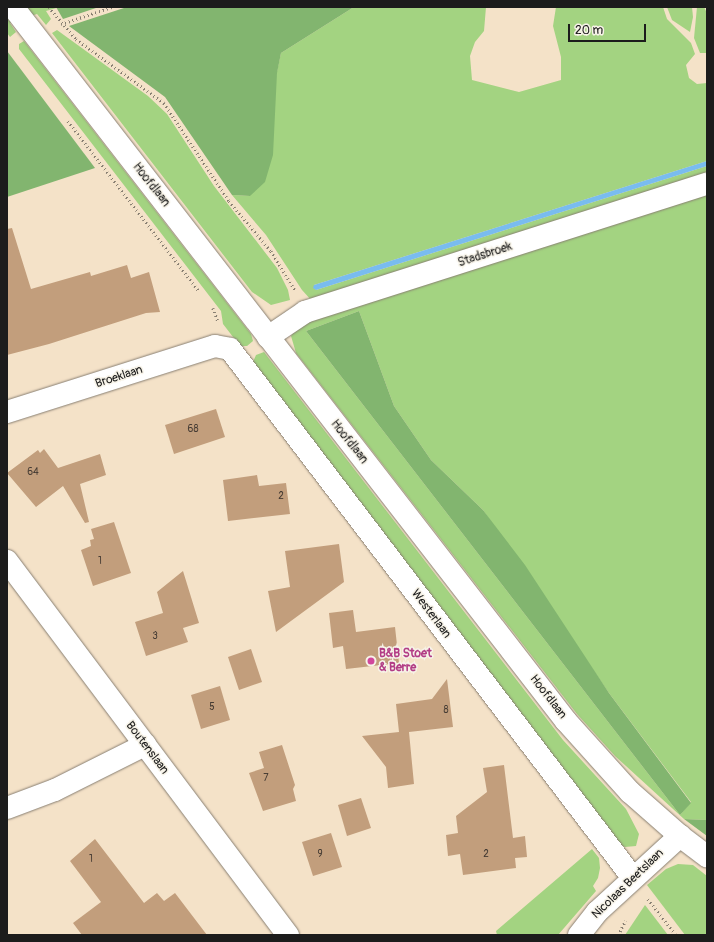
<!DOCTYPE html>
<html>
<head>
<meta charset="utf-8">
<style>
	body { margin:0 }
	#map { position:relative; width:714px; height:942px; overflow:hidden; background:#f4e2c8; font-family:Pangolin,sans-serif }
	div>[style] { position:absolute }
	[style*='--x'] { left:calc(var(--x)*1px); top:calc(var(--y)*1px); width:calc(var(--w)*1px); rotate:calc(var(--a)*1deg) }
	.green>* { inset:0; background:#a3d381 }
	.forest>* { inset:0; background:#82b56f }
	.water>* { inset:0; background:#79bcef }
	.building>* { inset:0; background:#c29e7c }
	.path>* { height:2.5px; margin-top:-1.25px; transform-origin:0; background:repeating-linear-gradient(90deg,#887f72 0 1px,transparent 0 4px) }
	.roads { filter:drop-shadow(0 0 1px #887f72) drop-shadow(0 0 1px #887f72) }
	.minor>* { height:22px; margin:-11px; padding:0 11px; transform-origin:11px; border-radius:11px; background:#fff }
	.dots>* { width:11px; height:11px; translate:-50% -50%; box-sizing:border-box; border:2px solid #f7f3e8; border-radius:50% }
	span { translate:-50% -50%; white-space:nowrap; text-align:center; line-height:1.15; -webkit-text-stroke:3px #f7f3e8; paint-order:stroke }
	.number-label { font-size:10px; color:#463c34 }
	.number-label span { -webkit-text-stroke-width:0 }
	.street-label { font-size:12px; color:#1c1c1c }
	.hotel-label { font-size:12px; color:#b23c85; font-weight:700 }
	.left { translate:0 -50%; text-align:left }
	.frame { position:absolute; inset:0; border:8px solid #1c1c1c; pointer-events:none }
	.scale { position:absolute; left:568px; top:24px; width:78px; height:18px; box-sizing:border-box; border:2px solid #1c1c1c; border-top:0; padding-left:5px; font-size:12px; line-height:14px; white-space:nowrap; color:#1c1c1c; -webkit-text-stroke:3px #f7f3e8; paint-order:stroke }
</style>
</head>
<body>
<div id="map">
	<div class="green">
		<div style="clip-path:polygon(7px 7px,60px 7px,46px 11px,51px 19px,46px 25px,37px 14px,10px 23px,16px 32px,10px 37px,7px 33px)"></div>
		<div style="clip-path:polygon(354px 7px,486px 7px,484px 31px,475px 42px,470px 56px,472px 80px,519px 92px,561px 80px,561px 57px,553px 26px,556px 7px,663px 7px,667px 19px,691px 43px,695px 54px,686px 65px,689px 78px,697px 84px,707px 83px,707px 161px,314px 285px,316px 290px,707px 166px,707px 178px,312px 301px,302px 290px,266px 235px,232px 195px,250px 196px,281px 53px)"></div>
		<div style="clip-path:polygon(667px 7px,692px 7px,693px 17px,690px 32px,672px 20px)"></div>
		<div style="clip-path:polygon(697px 7px,704px 7px,707px 13px,707px 53px,700px 53px,694px 38px)"></div>
		<div style="clip-path:polygon(57px 30px,148px 96px,167px 114px,214px 186px,277px 268px,288px 290px,290px 300px,271px 305px,252px 292px,52px 33px)"></div>
		<div style="clip-path:polygon(24px 41px,251px 334px,253px 341px,247px 346px,240px 346px,223px 324px,221px 311px,19px 49px,19px 44px)"></div>
		<div style="clip-path:polygon(evenodd,707px 192px,707px 820px,684px 819px,615px 756px,577px 714px,296px 353px,291px 336px,299px 323px,707px 192px,359px 311px,394px 406px,431px 460px,483px 510px,609px 693px,691px 802px,680px 815px,306px 331px,359px 311px)"></div>
		<div style="clip-path:polygon(264px 352px,563px 740px,626px 809px,639px 834px,636px 846px,625px 847px,615px 842px,253px 362px,256px 355px)"></div>
		<div style="clip-path:polygon(592px 849px,599px 858px,600px 868px,598px 878px,593px 886px,596px 891px,558px 935px,497px 935px,496px 931px)"></div>
		<div style="clip-path:polygon(678px 864px,693px 865px,707px 876px,707px 935px,685px 935px,647px 885px,666px 869px)"></div>
		<div style="clip-path:polygon(645px 905px,668px 935px,625px 935px)"></div>
	</div>
	<div class="forest">
		<div style="clip-path:polygon(56px 7px,99px 7px,63px 19px)"></div>
		<div style="clip-path:polygon(127px 7px,354px 7px,281px 53px,277px 73px,273px 155px,265px 182px,250px 196px,232px 195px,165px 97px,69px 26px)"></div>
		<div style="clip-path:polygon(7px 51px,95px 168px,7px 197px)"></div>
		<div style="clip-path:polygon(359px 311px,394px 406px,431px 460px,483px 510px,525px 565px,609px 693px,691px 803px,680px 815px,306px 331px)"></div>
		<div style="clip-path:polygon(684px 819px,707px 820px,707px 836px)"></div>
	</div>
	<div class="water">
		<div style="clip-path:polygon(707px 161px,707px 166px,316px 290px,313px 288px,314px 285px)"></div>
	</div>
	<div class="building">
		<div style="clip-path:polygon(12px 228px,31px 289px,90px 272px,91px 276px,127px 265px,131px 278px,149px 272px,160px 312px,146px 313px,49px 344px,7px 355px,7px 229px)"></div>
		<div style="clip-path:polygon(216px 409px,225px 437px,174px 454px,165px 425px)"></div>
		<div style="clip-path:polygon(44px 449px,58px 468px,100px 454px,106px 475px,80px 484px,89px 522px,85px 523px,63px 486px,36px 507px,7px 473px,38px 450px,40px 453px)"></div>
		<div style="clip-path:polygon(257px 475px,259px 486px,286px 483px,290px 514px,228px 521px,223px 480px)"></div>
		<div style="clip-path:polygon(114px 522px,131px 573px,93px 586px,81px 550px,91px 546px,90px 540px,94px 539px,91px 529px)"></div>
		<div style="clip-path:polygon(339px 544px,344px 582px,276px 632px,268px 591px,290px 587px,285px 551px)"></div>
		<div style="clip-path:polygon(183px 571px,199px 623px,183px 628px,188px 642px,146px 656px,135px 622px,163px 613px,157px 592px)"></div>
		<div style="clip-path:polygon(353px 610px,356px 632px,395px 627px,399px 663px,346px 669px,343px 646px,333px 648px,329px 613px)"></div>
		<div style="clip-path:polygon(251px 649px,262px 682px,239px 690px,228px 657px)"></div>
		<div style="clip-path:polygon(447px 679px,453px 727px,409px 732px,414px 784px,388px 788px,386px 767px,362px 736px,399px 732px,396px 704px,432px 699px)"></div>
		<div style="clip-path:polygon(220px 686px,230px 720px,201px 729px,191px 695px)"></div>
		<div style="clip-path:polygon(282px 745px,295px 785px,293px 789px,296px 801px,263px 811px,249px 773px,264px 768px,259px 752px)"></div>
		<div style="clip-path:polygon(504px 765px,513px 838px,525px 836px,527px 857px,515px 858px,516px 868px,463px 875px,460px 854px,448px 856px,446px 835px,458px 833px,456px 816px,487px 792px,483px 768px)"></div>
		<div style="clip-path:polygon(361px 798px,371px 828px,347px 836px,338px 805px)"></div>
		<div style="clip-path:polygon(331px 833px,342px 867px,313px 876px,302px 842px)"></div>
		<div style="clip-path:polygon(95px 839px,144px 903px,157px 893px,164px 901px,175px 893px,207px 935px,82px 935px,73px 923px,101px 902px,70px 861px)"></div>
	</div>
	<div class="path">
		<div style="--x:49;--y:7;--w:42;--a:49.8"></div>
		<div style="--x:76;--y:39;--w:109;--a:36"></div>
		<div style="--x:164;--y:103;--w:118;--a:56.4"></div>
		<div style="--x:229;--y:201;--w:65;--a:50"></div>
		<div style="--x:271;--y:251;--w:46;--a:58.4"></div>
		<div style="--x:61;--y:24;--w:54;--a:-18.4"></div>
		<div style="--x:68;--y:121;--w:215;--a:52.4"></div>
		<div style="--x:213;--y:308;--w:14;--a:69"></div>
		<div style="--x:648;--y:899;--w:46;--a:52.1"></div>
		<div style="--x:618;--y:935;--w:16;--a:-63"></div>
	</div>
	<div class="roads">
		<div class="minor">
			<div style="--x:13;--y:7;--w:903;--a:52.24"></div>
			<div style="--x:566;--y:721;--w:96;--a:48"></div>
			<div style="--x:630;--y:792;--w:67;--a:41.3"></div>
			<div style="--x:680;--y:836;--w:34;--a:37"></div>
			<div style="--x:268;--y:337;--w:45;--a:-34"></div>
			<div style="--x:305;--y:312;--w:422;--a:-17.7"></div>
			<div style="--x:7;--y:412;--w:218;--a:-17.6"></div>
			<div style="--x:215;--y:346;--w:15;--a:11"></div>
			<div style="--x:230;--y:349;--w:665;--a:52.7"></div>
			<div style="--x:7;--y:561;--w:468;--a:53.1"></div>
			<div style="--x:7;--y:808;--w:51;--a:-20.6"></div>
			<div style="--x:55;--y:790;--w:101;--a:-26.6"></div>
			<div style="--x:579;--y:935;--w:29;--a:-52"></div>
			<div style="--x:597;--y:912;--w:113;--a:-42.5"></div>
		</div>
	</div>
	<div class="dots">
		<div style="left:371px;top:661px;background:#d1479c"></div>
	</div>
	<div class="number-label">
		<span style="left:193px;top:430px">68</span>
		<span style="left:33px;top:473px">64</span>
		<span style="left:281px;top:497px">2</span>
		<span style="left:100px;top:562px">1</span>
		<span style="left:155px;top:637px">3</span>
		<span style="left:212px;top:708px">5</span>
		<span style="left:446px;top:711px">8</span>
		<span style="left:266px;top:779px">7</span>
		<span style="left:320px;top:855px">9</span>
		<span style="left:486px;top:855px">2</span>
		<span style="left:91px;top:860px">1</span>
	</div>
	<div class="street-label">
		<span style="left:151px;top:185px;rotate:52deg">Hoofdlaan</span>
		<span style="left:485px;top:255px;rotate:-18deg">Stadsbroek</span>
		<span style="left:119px;top:377px;rotate:-18deg">Broeklaan</span>
		<span style="left:349px;top:442px;rotate:52deg">Hoofdlaan</span>
		<span style="left:431px;top:614px;rotate:53deg">Westerlaan</span>
		<span style="left:548px;top:697px;rotate:52deg">Hoofdlaan</span>
		<span style="left:147px;top:748px;rotate:53deg">Boutenslaan</span>
		<span style="left:628px;top:884px;rotate:-44deg">Nicolaas Beetslaan</span>
	</div>
	<div class="hotel-label">
		<span class="left" style="left:379px;top:661px">B&amp;B Stoet<br>&amp; Berre</span>
	</div>
	<div class="frame"></div>
	<div class="scale">20 m</div>
</div>
</body>
</html>
